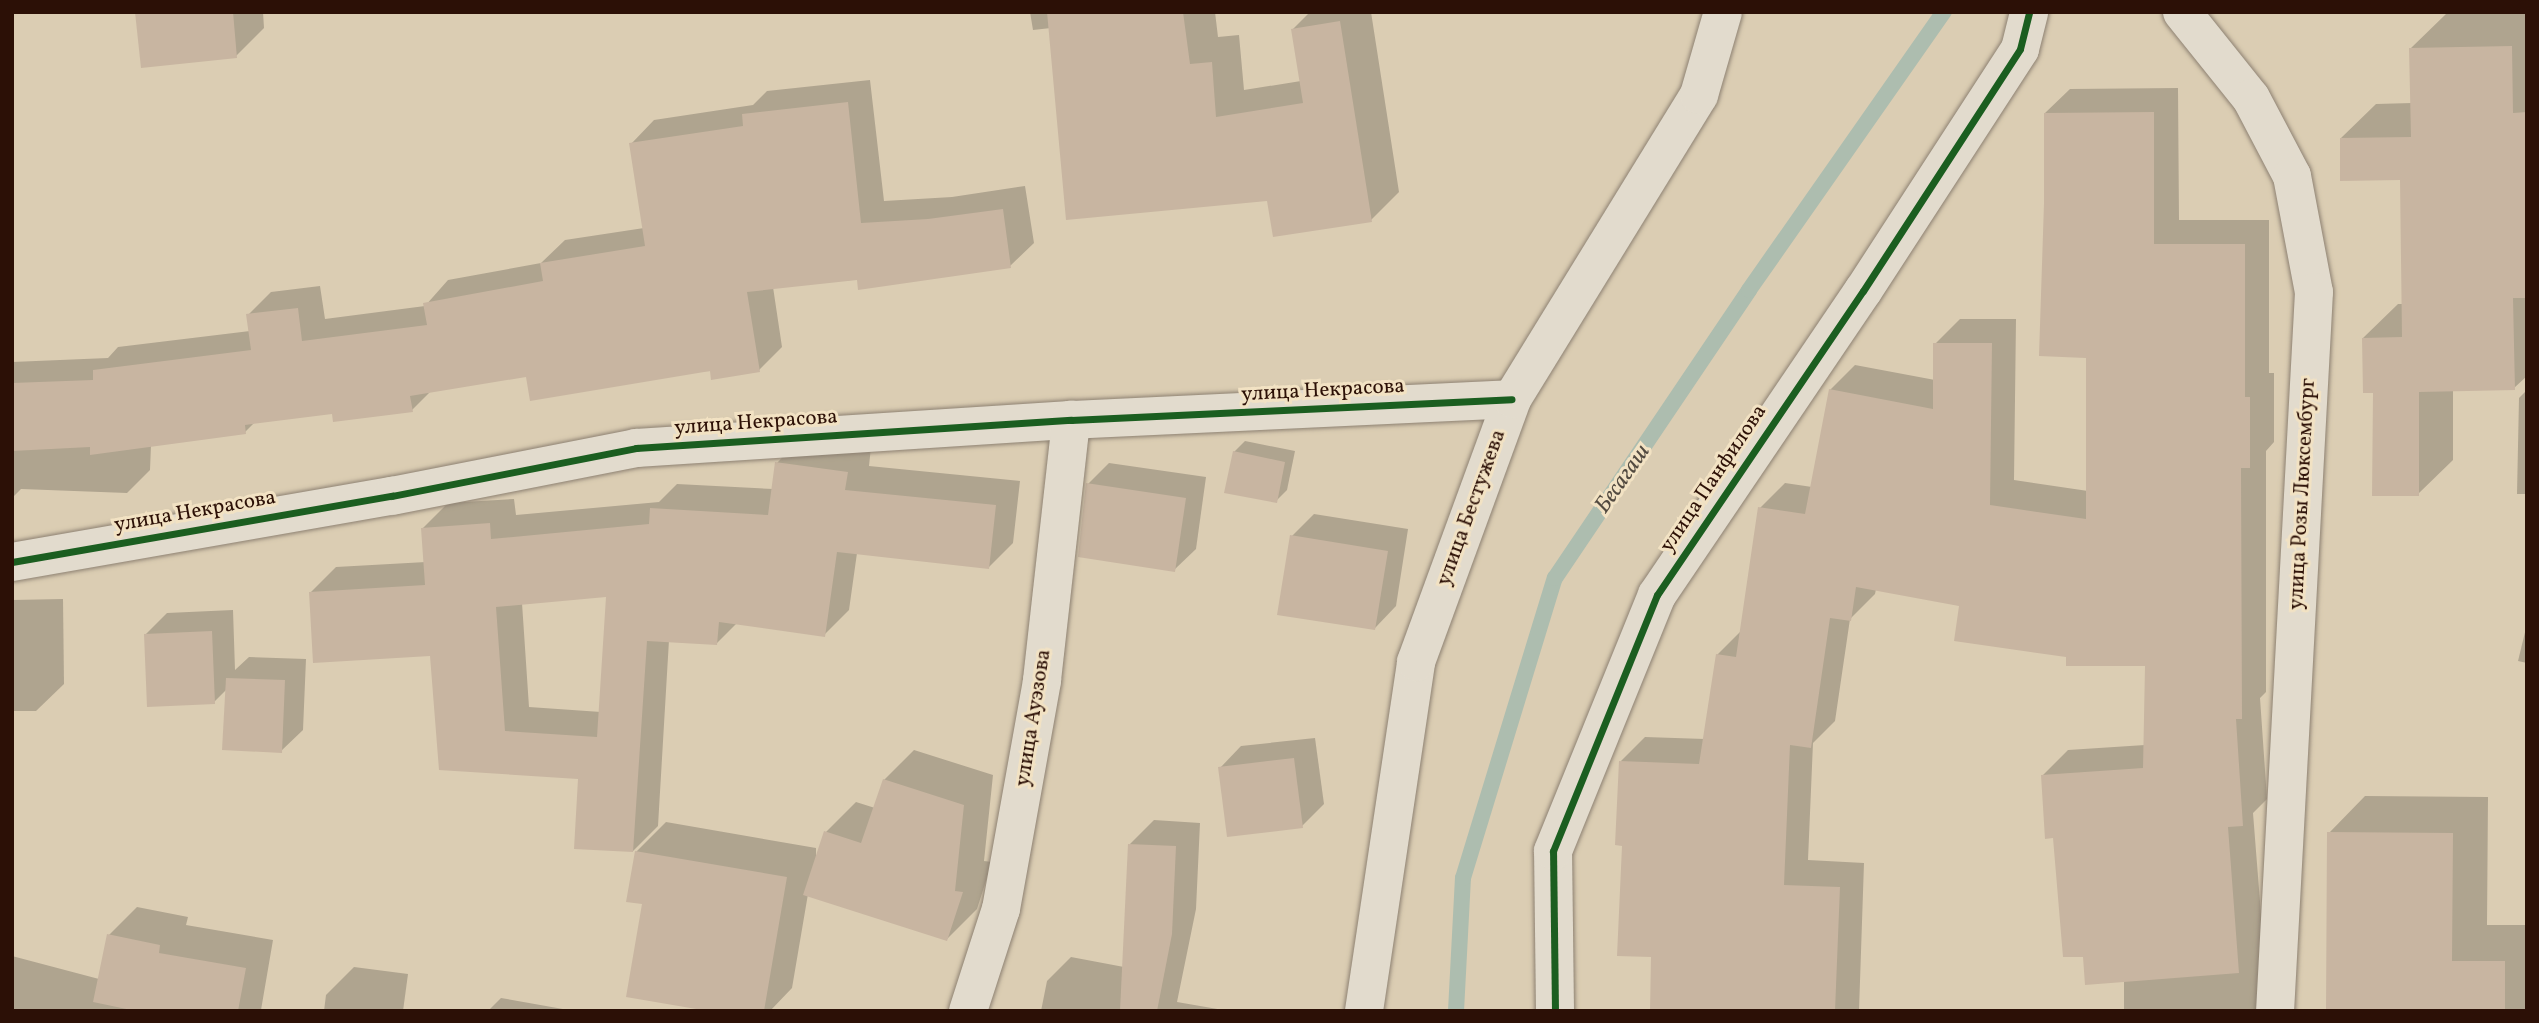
<!DOCTYPE html>
<html>
<head>
<meta charset="utf-8">
<style>
	body { margin:0 }
	#map { position:relative; width:2539px; height:1023px; overflow:hidden; background:#dbcdb3; font-family:Vollkorn,serif }
	div>[style] { position:absolute }
	[style*='--x'] { left:calc(var(--x)*1px); top:calc(var(--y)*1px); width:calc(var(--w)*1px); rotate:calc(var(--a)*1deg) }
	.shadow>* { inset:0; background:#0003 }
	.stream>* { height:16px; margin:-8px; padding:0 8px; transform-origin:8px; border-radius:8px; background:#adbdaf }
	.building>* { inset:0; background:#c8b5a1 }
	.roads { filter:drop-shadow(0 0 2px #8d8172) drop-shadow(0 0 2px #8d8172) }
	.minor>* { height:38px; margin:-19px; padding:0 19px; transform-origin:19px; border-radius:19px; background:#e2dbcd }
	.cycleway>* { height:7px; margin:-3.5px; padding:0 3.5px; transform-origin:3.5px; border-radius:3.5px; background:#1b5e20 }
	span { translate:-50% -50%; white-space:nowrap; text-align:center; line-height:1.15; -webkit-text-stroke:6px #f2e2c3; paint-order:stroke }
	.street-label { font-size:21px; color:#2c1006 }
	.water-label { font-size:23px; color:#524a40; font-style:italic }
	.frame { position:absolute; inset:0; border:14px solid #2c1006; pointer-events:none }
</style>
</head>
<body>
<div id="map">
	<div class="shadow">
		<div style="clip-path:polygon(137px 12px,263px 12px,264px 28px,236px 56px)"></div>
		<div style="clip-path:polygon(1030px 12px,1215px 12px,1218px 37px,1239px 35px,1244px 90px,1301px 81px,1293px 29px,1310px 12px,1371px 12px,1399px 192px,1371px 220px,1269px 199px,1051px 28px,1033px 30px)"></div>
		<div style="clip-path:polygon(2527px 12px,2527px 376px,2514px 388px,2453px 390px,2453px 460px,2418px 494px,2374px 391px,2363px 338px,2398px 304px,2403px 304px,2401px 179px,2341px 138px,2376px 104px,2412px 103px,2411px 48px,2446px 14px)"></div>
		<div style="clip-path:polygon(870px 80px,884px 201px,952px 197px,1025px 186px,1034px 243px,1010px 266px,773px 287px,782px 347px,759px 370px,528px 375px,431px 391px,412px 410px,334px 412px,255px 422px,245px 432px,151px 445px,150px 470px,127px 493px,21px 489px,12px 498px,12px 362px,108px 358px,118px 347px,250px 331px,248px 315px,271px 292px,320px 286px,325px 319px,425px 306px,448px 280px,541px 263px,565px 240px,644px 228px,631px 144px,654px 120px,753px 105px,767px 91px)"></div>
		<div style="clip-path:polygon(2178px 88px,2179px 220px,2269px 220px,2269px 373px,2274px 373px,2274px 442px,2266px 451px,2266px 692px,2260px 698px,2267px 799px,2253px 813px,2268px 1003px,2282px 1011px,2124px 1011px,2124px 980px,2084px 955px,2043px 775px,2068px 750px,2145px 745px,2146px 665px,2067px 656px,1961px 604px,1876px 589px,1875px 594px,1850px 619px,1835px 721px,1813px 743px,1808px 860px,1864px 863px,1859px 1011px,1652px 1011px,1653px 955px,1624px 844px,1621px 761px,1645px 737px,1705px 739px,1717px 655px,1742px 630px,1760px 508px,1785px 483px,1812px 487px,1830px 390px,1855px 365px,1935px 380px,1935px 344px,1960px 319px,2016px 319px,2014px 480px,2088px 491px,2088px 356px,2046px 203px,2045px 113px,2070px 89px)"></div>
		<div style="clip-path:polygon(2527px 390px,2527px 494px,2517px 494px,2519px 398px)"></div>
		<div style="clip-path:polygon(evenodd,801px 438px,871px 447px,869px 466px,1020px 481px,1013px 543px,988px 568px,857px 553px,849px 610px,824px 635px,737px 623px,717px 643px,669px 640px,658px 826px,633px 851px,580px 777px,440px 769px,432px 654px,311px 592px,336px 567px,426px 562px,423px 528px,448px 503px,514px 499px,516px 515px,659px 502px,677px 484px,773px 489px,777px 463px,801px 438px,608px 595px,601px 712px,529px 707px,522px 603px,608px 595px)"></div>
		<div style="clip-path:polygon(1245px 441px,1295px 451px,1287px 490px,1276px 501px,1234px 452px)"></div>
		<div style="clip-path:polygon(1109px 463px,1206px 477px,1196px 549px,1174px 570px,1088px 484px)"></div>
		<div style="clip-path:polygon(1314px 514px,1408px 529px,1396px 606px,1375px 628px,1292px 536px)"></div>
		<div style="clip-path:polygon(63px 599px,64px 684px,36px 711px,12px 711px,12px 600px)"></div>
		<div style="clip-path:polygon(233px 610px,235px 670px,249px 657px,306px 659px,303px 730px,281px 751px,227px 689px,214px 702px,145px 635px,167px 613px)"></div>
		<div style="clip-path:polygon(2527px 624px,2527px 663px,2518px 661px)"></div>
		<div style="clip-path:polygon(1315px 738px,1324px 804px,1302px 826px,1220px 768px,1241px 746px)"></div>
		<div style="clip-path:polygon(914px 750px,993px 775px,984px 861px,992px 862px,977px 909px,947px 939px,808px 894px,792px 988px,770px 1011px,719px 1011px,644px 903px,636px 852px,666px 822px,816px 848px,816px 861px,826px 832px,856px 802px,875px 808px,884px 780px)"></div>
		<div style="clip-path:polygon(2365px 796px,2488px 797px,2487px 925px,2527px 925px,2526px 1011px,2328px 1011px,2329px 833px)"></div>
		<div style="clip-path:polygon(1154px 820px,1200px 823px,1196px 909px,1177px 1002px,1229px 1011px,1041px 1011px,1047px 981px,1071px 957px,1124px 967px,1130px 844px)"></div>
		<div style="clip-path:polygon(137px 907px,188px 917px,186px 925px,273px 940px,261px 1010px,264px 1011px,12px 1011px,12px 956px,99px 979px,109px 935px)"></div>
		<div style="clip-path:polygon(354px 967px,408px 974px,403px 1011px,324px 1011px,326px 995px)"></div>
		<div style="clip-path:polygon(501px 998px,574px 1011px,488px 1011px)"></div>
	</div>
	<div class="stream">
		<div style="--x:1456;--y:1011;--w:133;--a:-87"></div>
		<div style="--x:1463;--y:878;--w:314;--a:-73"></div>
		<div style="--x:1555;--y:578;--w:347;--a:-56"></div>
		<div style="--x:1749;--y:290;--w:340;--a:-55"></div>
	</div>
	<div class="building">
		<div style="clip-path:polygon(135px 12px,233px 12px,237px 58px,141px 68px)"></div>
		<div style="clip-path:polygon(1047px 12px,1183px 12px,1190px 64px,1212px 62px,1216px 117px,1303px 103px,1291px 29px,1340px 21px,1372px 222px,1273px 237px,1267px 201px,1066px 220px)"></div>
		<div style="clip-path:polygon(2512px 46px,2513px 113px,2527px 112px,2527px 298px,2513px 298px,2515px 390px,2419px 392px,2419px 496px,2372px 496px,2373px 393px,2363px 393px,2362px 338px,2402px 337px,2400px 180px,2340px 181px,2340px 138px,2411px 137px,2409px 48px)"></div>
		<div style="clip-path:polygon(848px 102px,861px 223px,928px 219px,1003px 209px,1011px 268px,858px 290px,857px 280px,747px 292px,760px 372px,711px 380px,710px 371px,530px 401px,526px 377px,410px 396px,413px 412px,333px 422px,332px 414px,245px 425px,246px 434px,90px 455px,90px 447px,12px 451px,12px 383px,93px 380px,93px 370px,251px 350px,246px 314px,298px 308px,302px 341px,427px 325px,423px 303px,543px 281px,540px 263px,645px 246px,629px 143px,743px 126px,742px 114px)"></div>
		<div style="clip-path:polygon(2154px 112px,2154px 244px,2245px 244px,2245px 397px,2250px 397px,2250px 468px,2241px 468px,2242px 719px,2236px 719px,2243px 826px,2228px 827px,2239px 973px,2085px 985px,2083px 957px,2063px 957px,2053px 838px,2045px 839px,2041px 775px,2143px 768px,2145px 666px,2066px 666px,2066px 657px,1954px 641px,1959px 606px,1856px 587px,1851px 621px,1830px 618px,1811px 748px,1790px 745px,1784px 885px,1840px 887px,1835px 1011px,1650px 1011px,1651px 957px,1617px 956px,1622px 846px,1615px 845px,1619px 761px,1699px 764px,1716px 654px,1736px 657px,1758px 507px,1805px 514px,1829px 389px,1933px 409px,1933px 343px,1992px 343px,1990px 505px,2086px 519px,2086px 358px,2039px 356px,2044px 203px,2044px 113px)"></div>
		<div style="clip-path:polygon(1233px 451px,1285px 462px,1277px 503px,1224px 493px)"></div>
		<div style="clip-path:polygon(evenodd,775px 462px,848px 472px,845px 490px,996px 505px,989px 569px,837px 552px,825px 637px,719px 622px,717px 645px,647px 641px,633px 852px,574px 849px,578px 779px,439px 770px,430px 656px,313px 663px,309px 592px,425px 585px,421px 528px,490px 523px,491px 539px,649px 524px,650px 508px,768px 515px,775px 462px,606px 597px,597px 737px,505px 731px,496px 607px,606px 597px)"></div>
		<div style="clip-path:polygon(1086px 483px,1186px 498px,1175px 572px,1078px 557px)"></div>
		<div style="clip-path:polygon(1290px 535px,1388px 551px,1375px 630px,1277px 615px)"></div>
		<div style="clip-path:polygon(212px 631px,215px 704px,147px 707px,144px 634px)"></div>
		<div style="clip-path:polygon(226px 678px,285px 680px,282px 753px,222px 750px)"></div>
		<div style="clip-path:polygon(1294px 758px,1303px 828px,1227px 837px,1218px 767px)"></div>
		<div style="clip-path:polygon(883px 779px,964px 805px,955px 891px,963px 892px,947px 941px,803px 895px,824px 831px,861px 843px)"></div>
		<div style="clip-path:polygon(2327px 832px,2453px 833px,2452px 961px,2505px 961px,2505px 1011px,2326px 1011px)"></div>
		<div style="clip-path:polygon(1128px 844px,1176px 846px,1172px 934px,1157px 1011px,1120px 1011px)"></div>
		<div style="clip-path:polygon(635px 851px,787px 877px,764px 1011px,708px 1011px,626px 997px,642px 904px,626px 902px)"></div>
		<div style="clip-path:polygon(107px 934px,160px 945px,159px 953px,246px 968px,238px 1011px,136px 1011px,93px 1002px)"></div>
	</div>
	<div class="roads">
		<div class="minor">
			<div style="--x:2182;--y:12;--w:110;--a:51.3"></div>
			<div style="--x:2251;--y:98;--w:88;--a:62.3"></div>
			<div style="--x:2292;--y:176;--w:118;--a:79.3"></div>
			<div style="--x:2314;--y:292;--w:720;--a:93.1"></div>
			<div style="--x:12;--y:562;--w:386;--a:-9.9"></div>
			<div style="--x:392;--y:496;--w:249;--a:-11.1"></div>
			<div style="--x:636;--y:448;--w:436;--a:-3.7"></div>
			<div style="--x:1071;--y:420;--w:441;--a:-2.7"></div>
			<div style="--x:968;--y:1011;--w:107;--a:-72.1"></div>
			<div style="--x:1001;--y:909;--w:233;--a:-79.8"></div>
			<div style="--x:1042;--y:680;--w:262;--a:-83.6"></div>
			<div style="--x:1364;--y:1011;--w:353;--a:-81.5"></div>
			<div style="--x:1416;--y:662;--w:280;--a:-69.9"></div>
			<div style="--x:1512;--y:399;--w:357;--a:-58.4"></div>
			<div style="--x:1699;--y:95;--w:86;--a:-73.9"></div>
			<div style="--x:1555;--y:1011;--w:160;--a:-90.7"></div>
			<div style="--x:1553;--y:851;--w:276;--a:-67.9"></div>
			<div style="--x:1657;--y:595;--w:367;--a:-55.9"></div>
			<div style="--x:1863;--y:291;--w:288;--a:-57"></div>
			<div style="--x:2020;--y:49;--w:38;--a:-76"></div>
		</div>
	</div>
	<div class="cycleway">
		<div style="--x:12;--y:562;--w:386;--a:-9.9"></div>
		<div style="--x:392;--y:496;--w:249;--a:-11.1"></div>
		<div style="--x:636;--y:448;--w:436;--a:-3.7"></div>
		<div style="--x:1071;--y:420;--w:441;--a:-2.7"></div>
		<div style="--x:1555;--y:1011;--w:160;--a:-90.7"></div>
		<div style="--x:1553;--y:851;--w:276;--a:-67.9"></div>
		<div style="--x:1657;--y:595;--w:367;--a:-55.9"></div>
		<div style="--x:1863;--y:291;--w:288;--a:-57"></div>
		<div style="--x:2020;--y:49;--w:38;--a:-76"></div>
	</div>
	<div class="street-label">
		<span style="left:1323px;top:391px;rotate:-3deg">улица Некрасова</span>
		<span style="left:756px;top:423px;rotate:-4deg">улица Некрасова</span>
		<span style="left:1714px;top:479px;rotate:-56deg">улица Панфилова</span>
		<span style="left:2303px;top:494px;rotate:-87deg">улица Розы Люксембург</span>
		<span style="left:1472px;top:508px;rotate:-70deg">улица Бестужева</span>
		<span style="left:195px;top:512px;rotate:-10deg">улица Некрасова</span>
		<span style="left:1034px;top:718px;rotate:-81deg">улица Ауэзова</span>
	</div>
	<div class="water-label">
		<span style="left:1623px;top:479px;rotate:-55deg">Бесагаш</span>
	</div>
	<div class="frame"></div>
</div>
</body>
</html>
